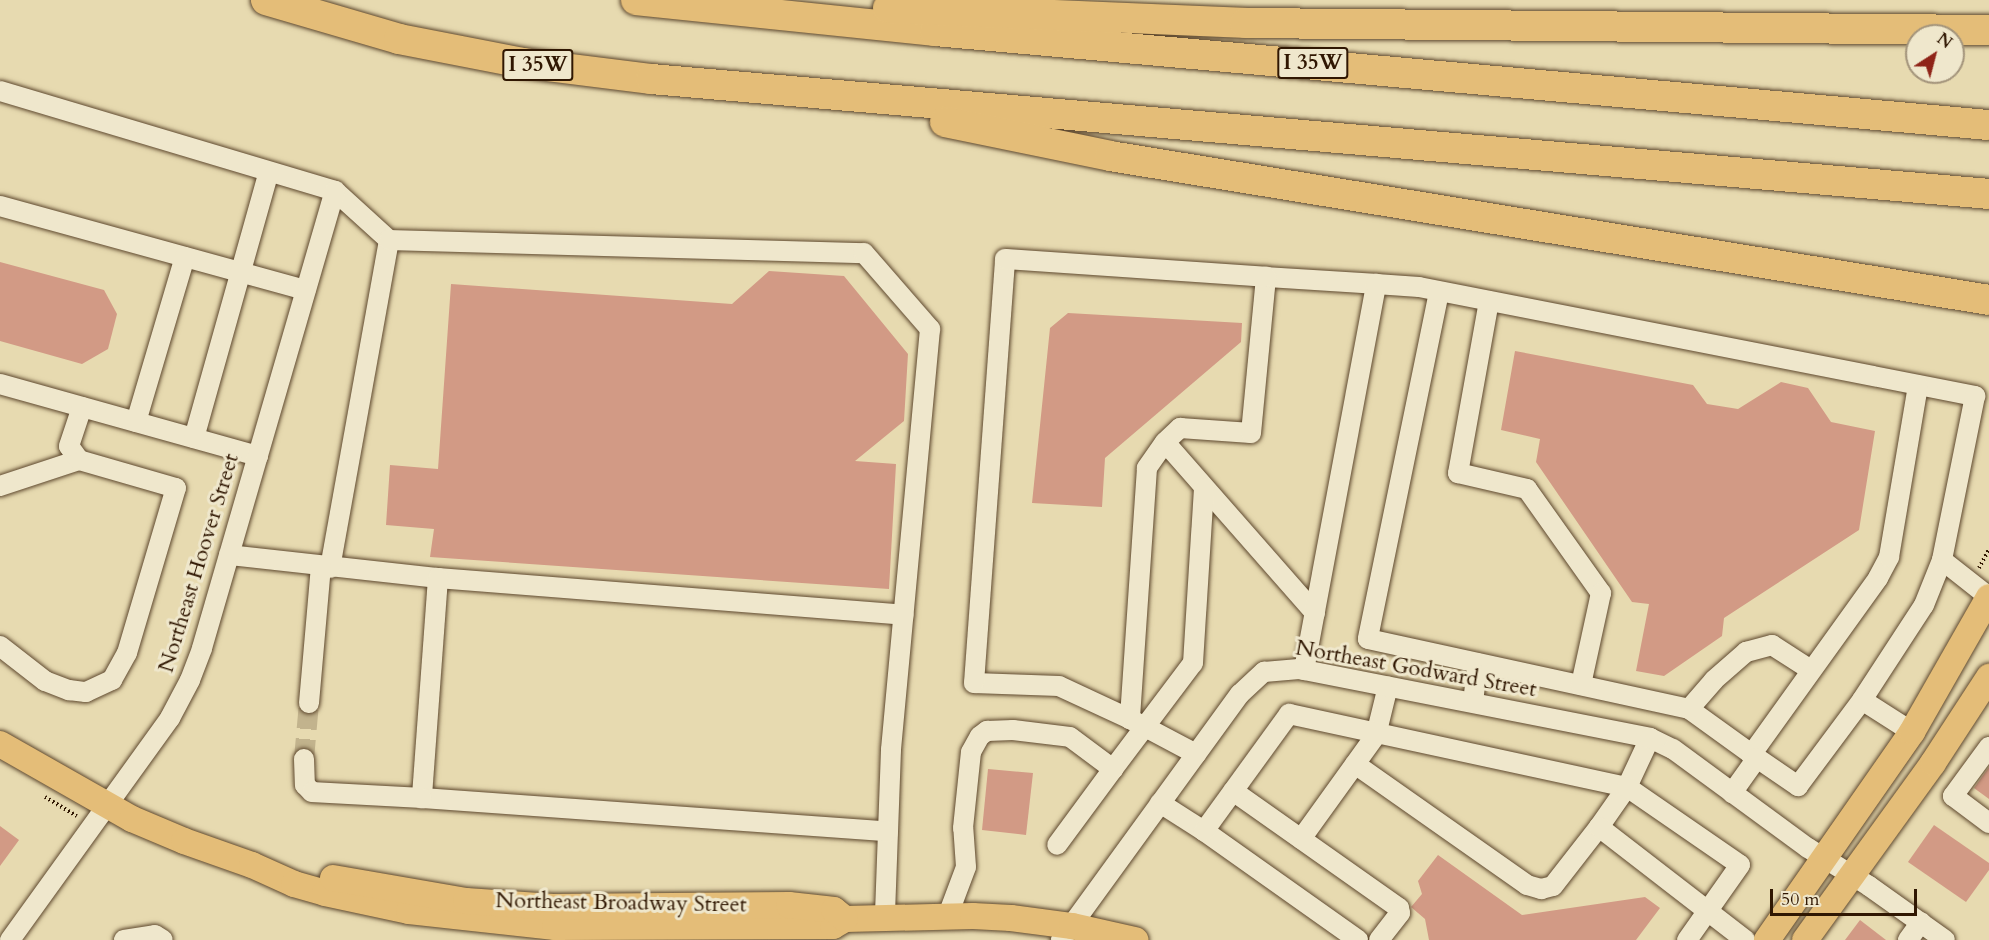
<!DOCTYPE html>
<html>
<head>
<meta charset="utf-8">
<style>
	body { margin:0 }
	#map { position:relative; width:1989px; height:940px; overflow:hidden; background:#e7dab0; font-family:Cardo,serif }
	div>[style] { position:absolute }
	[style*='--x'] { left:calc(var(--x)*1px); top:calc(var(--y)*1px); width:calc(var(--w)*1px); rotate:calc(var(--a)*1deg) }
	.building>* { inset:0; background:#d29a85 }
	.minor-tunnel>* { height:20px; margin-top:-10px; transform-origin:0; background:repeating-linear-gradient(90deg,#c2b38d 0 20px,transparent 0 30px) }
	.path>* { height:4px; margin-top:-2px; transform-origin:0; background:repeating-linear-gradient(90deg,#301702 0 1.5px,transparent 0 4.5px) }
	.roads { filter:drop-shadow(0 0 2px #5e482e) drop-shadow(0 0 2px #5e482e) }
	.minor>* { height:20px; margin:-10px; padding:0 10px; transform-origin:10px; border-radius:10px; background:#efe7cc }
	.major>* { height:26px; margin:-13px; padding:0 13px; transform-origin:13px; border-radius:13px; background:#e4bd78 }
	.highway>* { height:30px; margin:-15px; padding:0 15px; transform-origin:15px; border-radius:15px; background:#e4bd78 }
	span { translate:-50% -50%; white-space:nowrap; text-align:center; line-height:1.15; -webkit-text-stroke:6px #efe7cc; paint-order:stroke }
	.shield-label span { padding:2px 4px; background:#efe7cc; border:2px solid; border-radius:4px; -webkit-text-stroke-width:0 }
	.shield-label { font-size:21px; color:#301702; font-weight:700 }
	.street-label { font-size:22px; color:#301702 }
	.north { position:absolute; left:1905px; top:24px; width:60px; height:60px; box-sizing:border-box; background:#efe7cc; border:2px solid #a3947b; border-radius:50%; rotate:36deg; font-size:16px; font-weight:700; line-height:24px; text-align:center; color:#301702 }
	.north::after { content:''; display:block; margin:auto; width:21px; height:27px; background:#8f2418; clip-path:polygon(50% 0,100% 100%,50% 72%,0 100%) }
	.scale { position:absolute; left:1770px; top:889px; width:147px; height:27px; box-sizing:border-box; border:3px solid #301702; border-top:0; padding-left:8px; font-size:18px; line-height:21px; white-space:nowrap; color:#301702; -webkit-text-stroke:4px #efe7cc; paint-order:stroke }
</style>
</head>
<body>
<div id="map">
	<div class="building">
		<div style="clip-path:polygon(0 262px,104px 290px,117px 314px,108px 349px,82px 364px,0 341px)"></div>
		<div style="clip-path:polygon(769px 271px,844px 276px,908px 354px,904px 421px,855px 461px,896px 464px,889px 589px,430px 557px,434px 529px,386px 525px,390px 465px,438px 469px,451px 284px,732px 304px)"></div>
		<div style="clip-path:polygon(1068px 313px,1242px 323px,1241px 342px,1105px 458px,1102px 507px,1032px 503px,1050px 328px)"></div>
		<div style="clip-path:polygon(1515px 351px,1693px 385px,1707px 404px,1738px 409px,1781px 382px,1808px 388px,1831px 422px,1875px 431px,1859px 530px,1724px 618px,1722px 636px,1664px 676px,1636px 671px,1649px 604px,1632px 602px,1536px 462px,1540px 439px,1501px 430px)"></div>
		<div style="clip-path:polygon(1989px 767px,1989px 799px,1974px 788px)"></div>
		<div style="clip-path:polygon(988px 769px,1033px 773px,1026px 835px,982px 830px)"></div>
		<div style="clip-path:polygon(1934px 825px,1989px 863px,1989px 870px,1966px 902px,1908px 862px)"></div>
		<div style="clip-path:polygon(0 826px,19px 840px,0 866px)"></div>
		<div style="clip-path:polygon(1438px 855px,1522px 915px,1645px 897px,1660px 908px,1636px 940px,1429px 940px,1425px 919px,1411px 907px,1422px 894px,1418px 881px)"></div>
		<div style="clip-path:polygon(1860px 920px,1886px 940px,1845px 940px)"></div>
	</div>
	<div class="minor-tunnel">
		<div style="--x:304;--y:759;--w:56;--a:-84.9"></div>
	</div>
	<div class="path">
		<div style="--x:1979;--y:568;--w:21;--a:-62"></div>
		<div style="--x:45;--y:797;--w:37;--a:31"></div>
	</div>
	<div class="roads">
		<div class="minor">
			<div style="--x:0;--y:91;--w:350;--a:16.6"></div>
			<div style="--x:335;--y:191;--w:73;--a:42.2"></div>
			<div style="--x:0;--y:206;--w:317;--a:15.4"></div>
			<div style="--x:1439;--y:292;--w:354;--a:101.6"></div>
			<div style="--x:1368;--y:639;--w:329;--a:12.3"></div>
			<div style="--x:1689;--y:709;--w:84;--a:35.8"></div>
			<div style="--x:1489;--y:301;--w:175;--a:100.2"></div>
			<div style="--x:1458;--y:473;--w:71;--a:13.1"></div>
			<div style="--x:1527;--y:489;--w:128;--a:54.6"></div>
			<div style="--x:1601;--y:593;--w:94;--a:102.3"></div>
			<div style="--x:0;--y:384;--w:268;--a:15.6"></div>
			<div style="--x:136;--y:422;--w:172;--a:-73.5"></div>
			<div style="--x:194;--y:438;--w:276;--a:-74.3"></div>
			<div style="--x:1165;--y:442;--w:32;--a:125"></div>
			<div style="--x:1147;--y:468;--w:252;--a:93.9"></div>
			<div style="--x:1130;--y:719;--w:75;--a:27.9"></div>
			<div style="--x:0;--y:486;--w:83;--a:-18.2"></div>
			<div style="--x:229;--y:555;--w:210;--a:6.3"></div>
			<div style="--x:438;--y:578;--w:467;--a:4.5"></div>
			<div style="--x:330;--y:568;--w:333;--a:-79.8"></div>
			<div style="--x:389;--y:240;--w:475;--a:1.6"></div>
			<div style="--x:864;--y:253;--w:101;--a:49"></div>
			<div style="--x:930;--y:329;--w:423;--a:95.3"></div>
			<div style="--x:891;--y:750;--w:167;--a:92.1"></div>
			<div style="--x:438;--y:578;--w:221;--a:94.2"></div>
			<div style="--x:422;--y:798;--w:467;--a:4.1"></div>
			<div style="--x:1315;--y:613;--w:227;--a:-131.3"></div>
			<div style="--x:1165;--y:442;--w:21;--a:-43"></div>
			<div style="--x:1180;--y:428;--w:71;--a:4"></div>
			<div style="--x:1251;--y:433;--w:157;--a:-84.5"></div>
			<div style="--x:1266;--y:277;--w:110;--a:3.6"></div>
			<div style="--x:0;--y:646;--w:57;--a:37.9"></div>
			<div style="--x:45;--y:681;--w:26;--a:21"></div>
			<div style="--x:69;--y:690;--w:17;--a:7"></div>
			<div style="--x:86;--y:692;--w:29;--a:-25"></div>
			<div style="--x:112;--y:680;--w:31;--a:-61"></div>
			<div style="--x:127;--y:653;--w:172;--a:-73.5"></div>
			<div style="--x:176;--y:488;--w:101;--a:-163.9"></div>
			<div style="--x:79;--y:460;--w:17;--a:-126"></div>
			<div style="--x:69;--y:446;--w:41;--a:-71.6"></div>
			<div style="--x:1304;--y:670;--w:393;--a:-79.4"></div>
			<div style="--x:1376;--y:284;--w:43;--a:4"></div>
			<div style="--x:1419;--y:287;--w:567;--a:11.09"></div>
			<div style="--x:1975;--y:396;--w:167;--a:101.4"></div>
			<div style="--x:1942;--y:560;--w:60;--a:38.2"></div>
			<div style="--x:1473;--y:702;--w:39;--a:-83"></div>
			<div style="--x:309;--y:703;--w:137;--a:-85"></div>
			<div style="--x:1689;--y:709;--w:38;--a:-49"></div>
			<div style="--x:1714;--y:680;--w:43;--a:-41.2"></div>
			<div style="--x:1746;--y:652;--w:27;--a:-15"></div>
			<div style="--x:1772;--y:645;--w:46;--a:32.7"></div>
			<div style="--x:1130;--y:719;--w:78;--a:-155.1"></div>
			<div style="--x:1059;--y:686;--w:85;--a:-178"></div>
			<div style="--x:974;--y:683;--w:425;--a:-85.8"></div>
			<div style="--x:1005;--y:259;--w:262;--a:3.9"></div>
			<div style="--x:1912;--y:732;--w:59;--a:-147.4"></div>
			<div style="--x:1862;--y:700;--w:113;--a:-56.9"></div>
			<div style="--x:1924;--y:605;--w:48;--a:-68.2"></div>
			<div style="--x:1989;--y:747;--w:61;--a:126.3"></div>
			<div style="--x:1953;--y:796;--w:45;--a:36.9"></div>
			<div style="--x:1751;--y:755;--w:218;--a:-54.3"></div>
			<div style="--x:1878;--y:578;--w:24;--a:-62"></div>
			<div style="--x:1889;--y:557;--w:174;--a:-80.4"></div>
			<div style="--x:304;--y:759;--w:26;--a:88"></div>
			<div style="--x:305;--y:785;--w:10;--a:45"></div>
			<div style="--x:312;--y:792;--w:110;--a:3.1"></div>
			<div style="--x:1355;--y:764;--w:210;--a:35.1"></div>
			<div style="--x:1527;--y:885;--w:15;--a:16"></div>
			<div style="--x:1541;--y:889;--w:12;--a:-14"></div>
			<div style="--x:1553;--y:886;--w:75;--a:-52.1"></div>
			<div style="--x:1599;--y:827;--w:49;--a:-55"></div>
			<div style="--x:1627;--y:787;--w:54;--a:-64.9"></div>
			<div style="--x:1113;--y:769;--w:133;--a:-53"></div>
			<div style="--x:1193;--y:663;--w:175;--a:-86.4"></div>
			<div style="--x:1233;--y:791;--w:203;--a:35.2"></div>
			<div style="--x:1399;--y:908;--w:5;--a:79"></div>
			<div style="--x:1400;--y:913;--w:34;--a:128"></div>
			<div style="--x:1732;--y:793;--w:43;--a:-54.5"></div>
			<div style="--x:1757;--y:758;--w:50;--a:34.3"></div>
			<div style="--x:1798;--y:786;--w:107;--a:-53.3"></div>
			<div style="--x:1160;--y:803;--w:52;--a:32.5"></div>
			<div style="--x:1599;--y:827;--w:185;--a:37.7"></div>
			<div style="--x:1301;--y:839;--w:128;--a:-54.2"></div>
			<div style="--x:1376;--y:735;--w:50;--a:-76.2"></div>
			<div style="--x:948;--y:915;--w:51;--a:-69.4"></div>
			<div style="--x:966;--y:867;--w:39;--a:-94"></div>
			<div style="--x:963;--y:828;--w:76;--a:-84"></div>
			<div style="--x:971;--y:752;--w:18;--a:-61"></div>
			<div style="--x:980;--y:736;--w:9;--a:-36"></div>
			<div style="--x:987;--y:731;--w:26;--a:-2"></div>
			<div style="--x:1013;--y:730;--w:57;--a:7"></div>
			<div style="--x:1070;--y:737;--w:54;--a:36.7"></div>
			<div style="--x:1113;--y:769;--w:94;--a:126.4"></div>
			<div style="--x:10;--y:940;--w:274;--a:-54.2"></div>
			<div style="--x:170;--y:718;--w:43;--a:-62.2"></div>
			<div style="--x:190;--y:680;--w:34;--a:-69"></div>
			<div style="--x:202;--y:648;--w:476;--a:-73.8"></div>
			<div style="--x:124;--y:940;--w:31;--a:-9"></div>
			<div style="--x:155;--y:935;--w:9;--a:32"></div>
			<div style="--x:1061;--y:940;--w:304;--a:-54"></div>
			<div style="--x:1240;--y:694;--w:33;--a:-43"></div>
			<div style="--x:1264;--y:672;--w:35;--a:-5"></div>
			<div style="--x:1299;--y:669;--w:358;--a:11.1"></div>
			<div style="--x:1650;--y:738;--w:25;--a:26"></div>
			<div style="--x:1673;--y:749;--w:167;--a:36.3"></div>
			<div style="--x:1808;--y:848;--w:72;--a:31.9"></div>
			<div style="--x:1869;--y:886;--w:93;--a:35.4"></div>
			<div style="--x:1358;--y:940;--w:189;--a:-144.7"></div>
			<div style="--x:1204;--y:831;--w:145;--a:-54"></div>
			<div style="--x:1289;--y:714;--w:346;--a:12.2"></div>
			<div style="--x:1627;--y:787;--w:137;--a:34.6"></div>
			<div style="--x:1740;--y:865;--w:92;--a:125.2"></div>
			<div style="--x:1908;--y:940;--w:22;--a:-54"></div>
		</div>
		<div class="major">
			<div style="--x:0;--y:744;--w:152;--a:29.6"></div>
			<div style="--x:132;--y:819;--w:56;--a:22.9"></div>
			<div style="--x:184;--y:841;--w:72;--a:19.4"></div>
			<div style="--x:252;--y:865;--w:46;--a:24.3"></div>
			<div style="--x:294;--y:884;--w:32;--a:16"></div>
			<div style="--x:325;--y:893;--w:86;--a:12.1"></div>
			<div style="--x:409;--y:911;--w:147;--a:6.3"></div>
			<div style="--x:555;--y:927;--w:278;--a:-0.2"></div>
			<div style="--x:833;--y:926;--w:14;--a:-30"></div>
			<div style="--x:845;--y:919;--w:128;--a:-1.3"></div>
			<div style="--x:973;--y:916;--w:38;--a:3"></div>
			<div style="--x:1011;--y:918;--w:62;--a:7.5"></div>
			<div style="--x:1072;--y:926;--w:65;--a:12.5"></div>
			<div style="--x:333;--y:878;--w:135;--a:9.8"></div>
			<div style="--x:466;--y:901;--w:87;--a:3.9"></div>
			<div style="--x:553;--y:907;--w:236;--a:-0.5"></div>
			<div style="--x:789;--y:905;--w:45;--a:6.3"></div>
			<div style="--x:834;--y:910;--w:14;--a:39"></div>
			<div style="--x:1767;--y:940;--w:254;--a:-55.1"></div>
			<div style="--x:1912;--y:732;--w:155;--a:-60.3"></div>
			<div style="--x:1805;--y:940;--w:218;--a:-54.1"></div>
			<div style="--x:1933;--y:763;--w:103;--a:-56.9"></div>
		</div>
		<div class="highway">
			<div style="--x:266;--y:0;--w:139;--a:16.3"></div>
			<div style="--x:399;--y:39;--w:126;--a:11"></div>
			<div style="--x:523;--y:63;--w:129;--a:7.1"></div>
			<div style="--x:651;--y:79;--w:1343;--a:4.91"></div>
			<div style="--x:636;--y:0;--w:301;--a:5.9"></div>
			<div style="--x:935;--y:31;--w:1058;--a:5.1"></div>
			<div style="--x:888;--y:8;--w:357;--a:2.4"></div>
			<div style="--x:1245;--y:23;--w:744;--a:0.54"></div>
			<div style="--x:945;--y:122;--w:168;--a:11.6"></div>
			<div style="--x:1110;--y:156;--w:891;--a:9.3"></div>
		</div>
	</div>
	<div class="shield-label">
		<span style="left:1313px;top:63px">I 35W</span>
		<span style="left:538px;top:65px">I 35W</span>
	</div>
	<div class="street-label">
		<span style="left:199px;top:563px;rotate:-73deg">Northeast Hoover Street</span>
		<span style="left:1416px;top:669px;rotate:10deg">Northeast Godward Street</span>
		<span style="left:621px;top:903px;rotate:1deg">Northeast Broadway Street</span>
	</div>
	<div class="north">N</div>
	<div class="scale">50 m</div>
</div>
</body>
</html>
